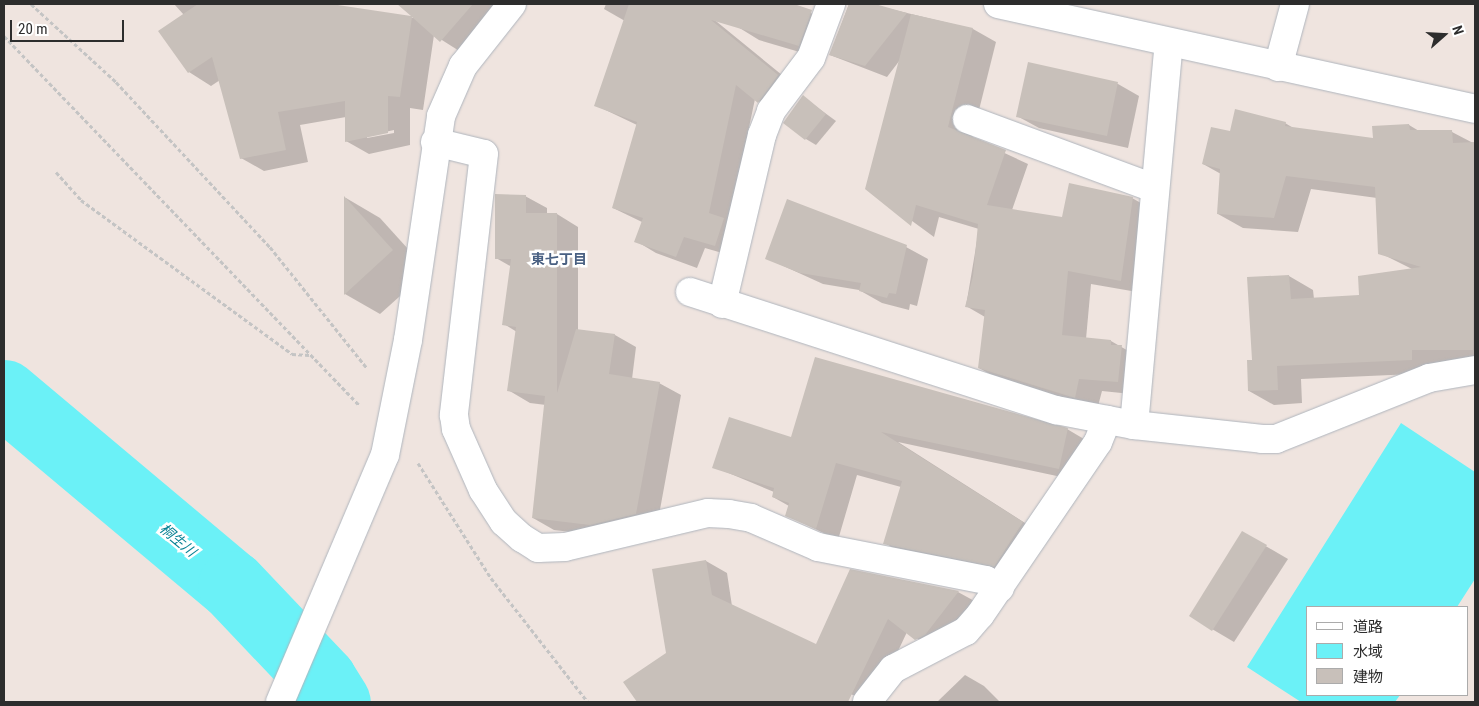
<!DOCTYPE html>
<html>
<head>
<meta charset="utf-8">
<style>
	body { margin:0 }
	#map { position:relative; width:1479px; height:706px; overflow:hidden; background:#efe4df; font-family:"Roboto Condensed","Noto Sans JP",sans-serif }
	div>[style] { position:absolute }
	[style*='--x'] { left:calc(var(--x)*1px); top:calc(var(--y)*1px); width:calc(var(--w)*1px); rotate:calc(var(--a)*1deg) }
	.water>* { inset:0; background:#6bf1f7 }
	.shadow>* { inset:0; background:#0003 }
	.river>* { height:69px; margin:-34.5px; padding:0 34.5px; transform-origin:34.5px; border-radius:34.5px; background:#6bf1f7 }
	.building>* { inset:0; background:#c8c0ba }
	.path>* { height:3px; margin-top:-1.5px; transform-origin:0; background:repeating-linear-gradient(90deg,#c4c4c4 0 4px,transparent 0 6.5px) }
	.roads { filter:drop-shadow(0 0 1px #afb5bd) drop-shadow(0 0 1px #afb5bd) }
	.minor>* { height:28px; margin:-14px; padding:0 14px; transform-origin:14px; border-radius:14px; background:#fff }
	span { translate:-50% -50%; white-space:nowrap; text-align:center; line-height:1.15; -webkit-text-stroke:5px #fff; paint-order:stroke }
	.neighbourhood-label { font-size:14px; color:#496082; font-weight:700 }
	.water-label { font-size:14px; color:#068193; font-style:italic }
	.frame { position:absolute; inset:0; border:5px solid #2d2d2d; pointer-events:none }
	.legend { position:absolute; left:1306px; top:606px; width:162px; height:90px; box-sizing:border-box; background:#fff; border:1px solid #ababab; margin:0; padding:6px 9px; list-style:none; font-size:15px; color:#2d2d2d }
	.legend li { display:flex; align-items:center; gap:10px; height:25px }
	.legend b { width:25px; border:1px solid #ababab }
	.north { position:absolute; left:1419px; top:10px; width:50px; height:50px; -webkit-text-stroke:4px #fff; paint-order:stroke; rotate:71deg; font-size:14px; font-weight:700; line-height:20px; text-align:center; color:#2d2d2d }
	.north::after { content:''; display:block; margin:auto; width:18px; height:22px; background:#2d2d2d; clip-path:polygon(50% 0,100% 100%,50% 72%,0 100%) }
	.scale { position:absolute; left:10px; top:20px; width:114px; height:22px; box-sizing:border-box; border:2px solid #2d2d2d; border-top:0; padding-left:6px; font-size:15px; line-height:18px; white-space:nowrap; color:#2d2d2d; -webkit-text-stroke:4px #fff; paint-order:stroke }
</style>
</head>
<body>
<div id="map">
	<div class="water">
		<div style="clip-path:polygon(1401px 423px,1475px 472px,1475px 579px,1457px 607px,1308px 607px,1308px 695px,1400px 695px,1395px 702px,1301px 702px,1247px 667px)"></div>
	</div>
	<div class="shadow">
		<div style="clip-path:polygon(evenodd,174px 4px,337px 4px,342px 11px,415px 18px,403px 7px,406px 4px,506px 4px,464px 54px,434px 35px,423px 110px,410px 108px,410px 145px,369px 154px,346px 141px,346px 117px,300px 125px,308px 162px,264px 171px,241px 158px,220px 80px,211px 86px,189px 72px,184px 15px,174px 4px,394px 130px,394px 133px,367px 138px,367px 136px,394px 130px)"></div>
		<div style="clip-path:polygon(606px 4px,695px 4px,798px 88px,779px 113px,755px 99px,729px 223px,736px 257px,705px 248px,697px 268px,656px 253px,636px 241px,642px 222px,613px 208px,637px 125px,595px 105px,625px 21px,604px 9px)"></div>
		<div style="clip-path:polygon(746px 4px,791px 4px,833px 23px,820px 58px,759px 40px,738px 27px)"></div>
		<div style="clip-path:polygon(849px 4px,870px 4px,973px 29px,996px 42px,972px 138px,1028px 164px,1012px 210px,1063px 218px,1132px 198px,1155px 211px,1143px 293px,1091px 284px,1086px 339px,1111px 341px,1144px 360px,1141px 395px,1102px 391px,1097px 410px,1002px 381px,979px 368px,985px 317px,966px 306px,979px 229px,939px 217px,934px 237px,867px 188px,900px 60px,887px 77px,830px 55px)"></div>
		<div style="clip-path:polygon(1029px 64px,1118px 84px,1139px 96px,1128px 148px,1039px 128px,1017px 116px)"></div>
		<div style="clip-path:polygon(803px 97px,836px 121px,816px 145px,806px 139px)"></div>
		<div style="clip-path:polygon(1285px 123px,1295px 129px,1374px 139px,1409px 125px,1419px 131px,1452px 132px,1475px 144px,1475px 362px,1436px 373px,1301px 379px,1302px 403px,1274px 405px,1249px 391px,1253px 361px,1289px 276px,1313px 290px,1314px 299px,1360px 296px,1412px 269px,1380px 253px,1377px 198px,1311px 189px,1298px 232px,1243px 228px,1218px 214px,1221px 174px,1203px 164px,1231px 132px)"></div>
		<div style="clip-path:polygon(525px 196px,547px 208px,547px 214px,557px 214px,578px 227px,578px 330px,615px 335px,636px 347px,632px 379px,659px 383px,681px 395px,657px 526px,613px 537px,554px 530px,533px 518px,546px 405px,530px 403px,508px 390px,517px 332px,504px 324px,512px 267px,496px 258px)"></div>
		<div style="clip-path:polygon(346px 198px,380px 218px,428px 271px,380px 314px,345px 294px)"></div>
		<div style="clip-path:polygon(906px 247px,928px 259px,917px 306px,910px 304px,909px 310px,882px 303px,859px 290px,823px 284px,766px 258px)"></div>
		<div style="clip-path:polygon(816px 359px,1067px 429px,1089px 442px,1080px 481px,898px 442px,1044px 535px,1016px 578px,906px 556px,885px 543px,901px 487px,857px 475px,838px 540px,786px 515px,789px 506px,773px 497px,774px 492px,714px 467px,792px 439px)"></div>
		<div style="clip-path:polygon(1243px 533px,1288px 559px,1234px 642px,1190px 616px)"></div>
		<div style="clip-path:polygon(706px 561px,727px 573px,732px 606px,817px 646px,958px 592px,978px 603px,937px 651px,907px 632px,874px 702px,835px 689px,828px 702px,639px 702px,625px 683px,667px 654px,654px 570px)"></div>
		<div style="clip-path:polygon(965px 675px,984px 686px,1000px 702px,937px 702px)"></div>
	</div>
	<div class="river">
		<div style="--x:4;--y:394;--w:297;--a:40"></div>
		<div style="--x:232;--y:585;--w:131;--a:46.5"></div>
		<div style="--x:322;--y:680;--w:26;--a:58"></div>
	</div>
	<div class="building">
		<div style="clip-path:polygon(198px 4px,331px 4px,411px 16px,397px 4px,473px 4px,440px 42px,412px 17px,400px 97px,388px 96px,388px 133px,345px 142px,345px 101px,278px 112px,286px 150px,240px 159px,212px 57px,188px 73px,158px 31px)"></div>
		<div style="clip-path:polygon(629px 4px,794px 4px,812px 10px,799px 46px,711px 20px,778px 75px,758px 103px,736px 85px,709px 213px,724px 218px,715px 246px,684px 237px,676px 257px,634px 242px,643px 218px,612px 208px,637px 122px,594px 106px)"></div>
		<div style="clip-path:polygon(849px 4px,875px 4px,907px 13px,865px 66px,829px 55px)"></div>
		<div style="clip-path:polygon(911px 14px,973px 28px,948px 127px,1006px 150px,987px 205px,1062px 217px,1069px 183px,1133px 197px,1121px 281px,1068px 271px,1062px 335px,1111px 340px,1111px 345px,1122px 345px,1118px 382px,1079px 379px,1075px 398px,978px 368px,985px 310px,965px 307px,973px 276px,978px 224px,916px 205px,911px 226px,865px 189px)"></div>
		<div style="clip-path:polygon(1028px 62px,1118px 82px,1107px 136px,1016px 117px)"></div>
		<div style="clip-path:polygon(803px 95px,826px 114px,805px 140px,783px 123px)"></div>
		<div style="clip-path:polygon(1235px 109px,1286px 122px,1285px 126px,1373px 138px,1372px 126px,1409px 124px,1410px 130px,1452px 130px,1453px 143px,1475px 142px,1473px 350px,1412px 350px,1412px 360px,1277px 366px,1278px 390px,1248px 391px,1247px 360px,1252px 360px,1247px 277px,1289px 275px,1291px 299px,1359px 295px,1358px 276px,1421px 267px,1378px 254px,1375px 187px,1286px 176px,1274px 218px,1217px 214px,1220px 169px,1202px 164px,1211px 127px,1230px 131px)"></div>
		<div style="clip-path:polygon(495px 194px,526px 195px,526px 213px,557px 213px,557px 393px,576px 329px,615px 334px,609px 374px,660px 382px,636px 514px,590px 525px,532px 518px,545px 396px,507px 391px,516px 327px,502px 325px,511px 259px,495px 259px)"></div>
		<div style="clip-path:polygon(344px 196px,393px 250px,344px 295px)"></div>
		<div style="clip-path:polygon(787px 199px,907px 245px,896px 294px,889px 293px,887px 298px,859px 291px,861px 283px,800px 273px,765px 259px)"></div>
		<div style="clip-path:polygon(815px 357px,1068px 428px,1059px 469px,881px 432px,1023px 522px,994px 567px,883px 544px,902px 481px,836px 463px,816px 529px,785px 516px,789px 503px,772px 497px,774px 488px,712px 468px,729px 417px,791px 437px)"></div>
		<div style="clip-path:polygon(1242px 531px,1267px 545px,1212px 631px,1189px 616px)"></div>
		<div style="clip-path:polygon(706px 560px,712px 595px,816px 644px,850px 569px,959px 591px,925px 635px,915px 640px,888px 619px,848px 702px,637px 702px,623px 682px,666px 653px,652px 569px)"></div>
	</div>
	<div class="path">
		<div style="--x:31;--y:4;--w:115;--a:42.5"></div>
		<div style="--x:116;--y:82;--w:226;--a:47"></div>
		<div style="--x:270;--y:247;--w:155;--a:51.3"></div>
		<div style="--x:4;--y:36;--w:513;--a:46.1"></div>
		<div style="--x:56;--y:172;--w:38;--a:48"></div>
		<div style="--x:81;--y:200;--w:261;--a:36.1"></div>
		<div style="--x:292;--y:354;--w:17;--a:3"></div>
		<div style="--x:418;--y:463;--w:136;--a:57.6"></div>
		<div style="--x:491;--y:578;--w:157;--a:52"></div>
	</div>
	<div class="roads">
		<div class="minor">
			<div style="--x:998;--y:4;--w:488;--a:12.4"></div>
			<div style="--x:1278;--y:67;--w:65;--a:-74.9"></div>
			<div style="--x:967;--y:119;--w:199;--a:20.3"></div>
			<div style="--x:435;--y:142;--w:50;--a:13.8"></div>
			<div style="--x:484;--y:154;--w:263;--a:96.6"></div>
			<div style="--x:454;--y:415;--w:14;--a:82"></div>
			<div style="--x:456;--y:429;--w:67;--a:66.1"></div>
			<div style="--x:483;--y:490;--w:38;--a:57"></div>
			<div style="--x:504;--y:522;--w:24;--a:42"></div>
			<div style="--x:522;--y:538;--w:19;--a:32"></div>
			<div style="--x:538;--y:548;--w:27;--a:-2"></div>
			<div style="--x:565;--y:547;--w:147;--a:-13.4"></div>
			<div style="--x:708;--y:513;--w:21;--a:3"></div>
			<div style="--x:729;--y:514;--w:22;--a:10"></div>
			<div style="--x:751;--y:518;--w:73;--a:23.4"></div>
			<div style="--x:818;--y:547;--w:171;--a:11.1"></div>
			<div style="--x:986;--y:580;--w:16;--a:30"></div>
			<div style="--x:690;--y:292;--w:385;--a:17.9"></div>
			<div style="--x:1056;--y:410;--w:79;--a:10.9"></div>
			<div style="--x:1134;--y:425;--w:129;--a:6.2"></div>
			<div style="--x:1262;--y:439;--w:14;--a:0"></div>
			<div style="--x:1276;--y:439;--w:165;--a:-21.7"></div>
			<div style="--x:1429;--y:378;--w:47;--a:-9.9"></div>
			<div style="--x:722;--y:304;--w:174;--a:-76.7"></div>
			<div style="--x:762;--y:135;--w:26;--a:-69"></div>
			<div style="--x:771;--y:111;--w:66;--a:-53"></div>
			<div style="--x:811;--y:58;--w:58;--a:-69.7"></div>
			<div style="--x:1134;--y:425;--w:384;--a:-84.8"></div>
			<div style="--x:280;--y:702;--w:268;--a:-67"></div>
			<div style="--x:385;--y:455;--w:117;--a:-78.7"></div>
			<div style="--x:408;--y:340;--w:226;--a:-81.6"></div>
			<div style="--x:441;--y:116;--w:55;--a:-66.3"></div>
			<div style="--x:463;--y:66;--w:79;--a:-51.7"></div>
			<div style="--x:867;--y:702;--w:42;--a:-51.8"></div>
			<div style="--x:893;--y:669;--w:82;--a:-27.5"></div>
			<div style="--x:966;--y:631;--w:21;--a:-49"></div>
			<div style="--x:980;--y:615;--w:209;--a:-55.7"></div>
			<div style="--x:1098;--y:442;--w:24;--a:-68"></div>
		</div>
	</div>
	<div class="neighbourhood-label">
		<span style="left:559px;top:259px">東七丁目</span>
	</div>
	<div class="water-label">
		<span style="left:178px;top:540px;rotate:40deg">桐生川</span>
	</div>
	<div class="frame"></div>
	<ul class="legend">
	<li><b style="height:6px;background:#fff"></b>道路</li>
	<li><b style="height:14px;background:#6bf1f7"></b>水域</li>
	<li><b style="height:14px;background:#c8c0ba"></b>建物</li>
	</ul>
	<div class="north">N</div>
	<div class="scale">20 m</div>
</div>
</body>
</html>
